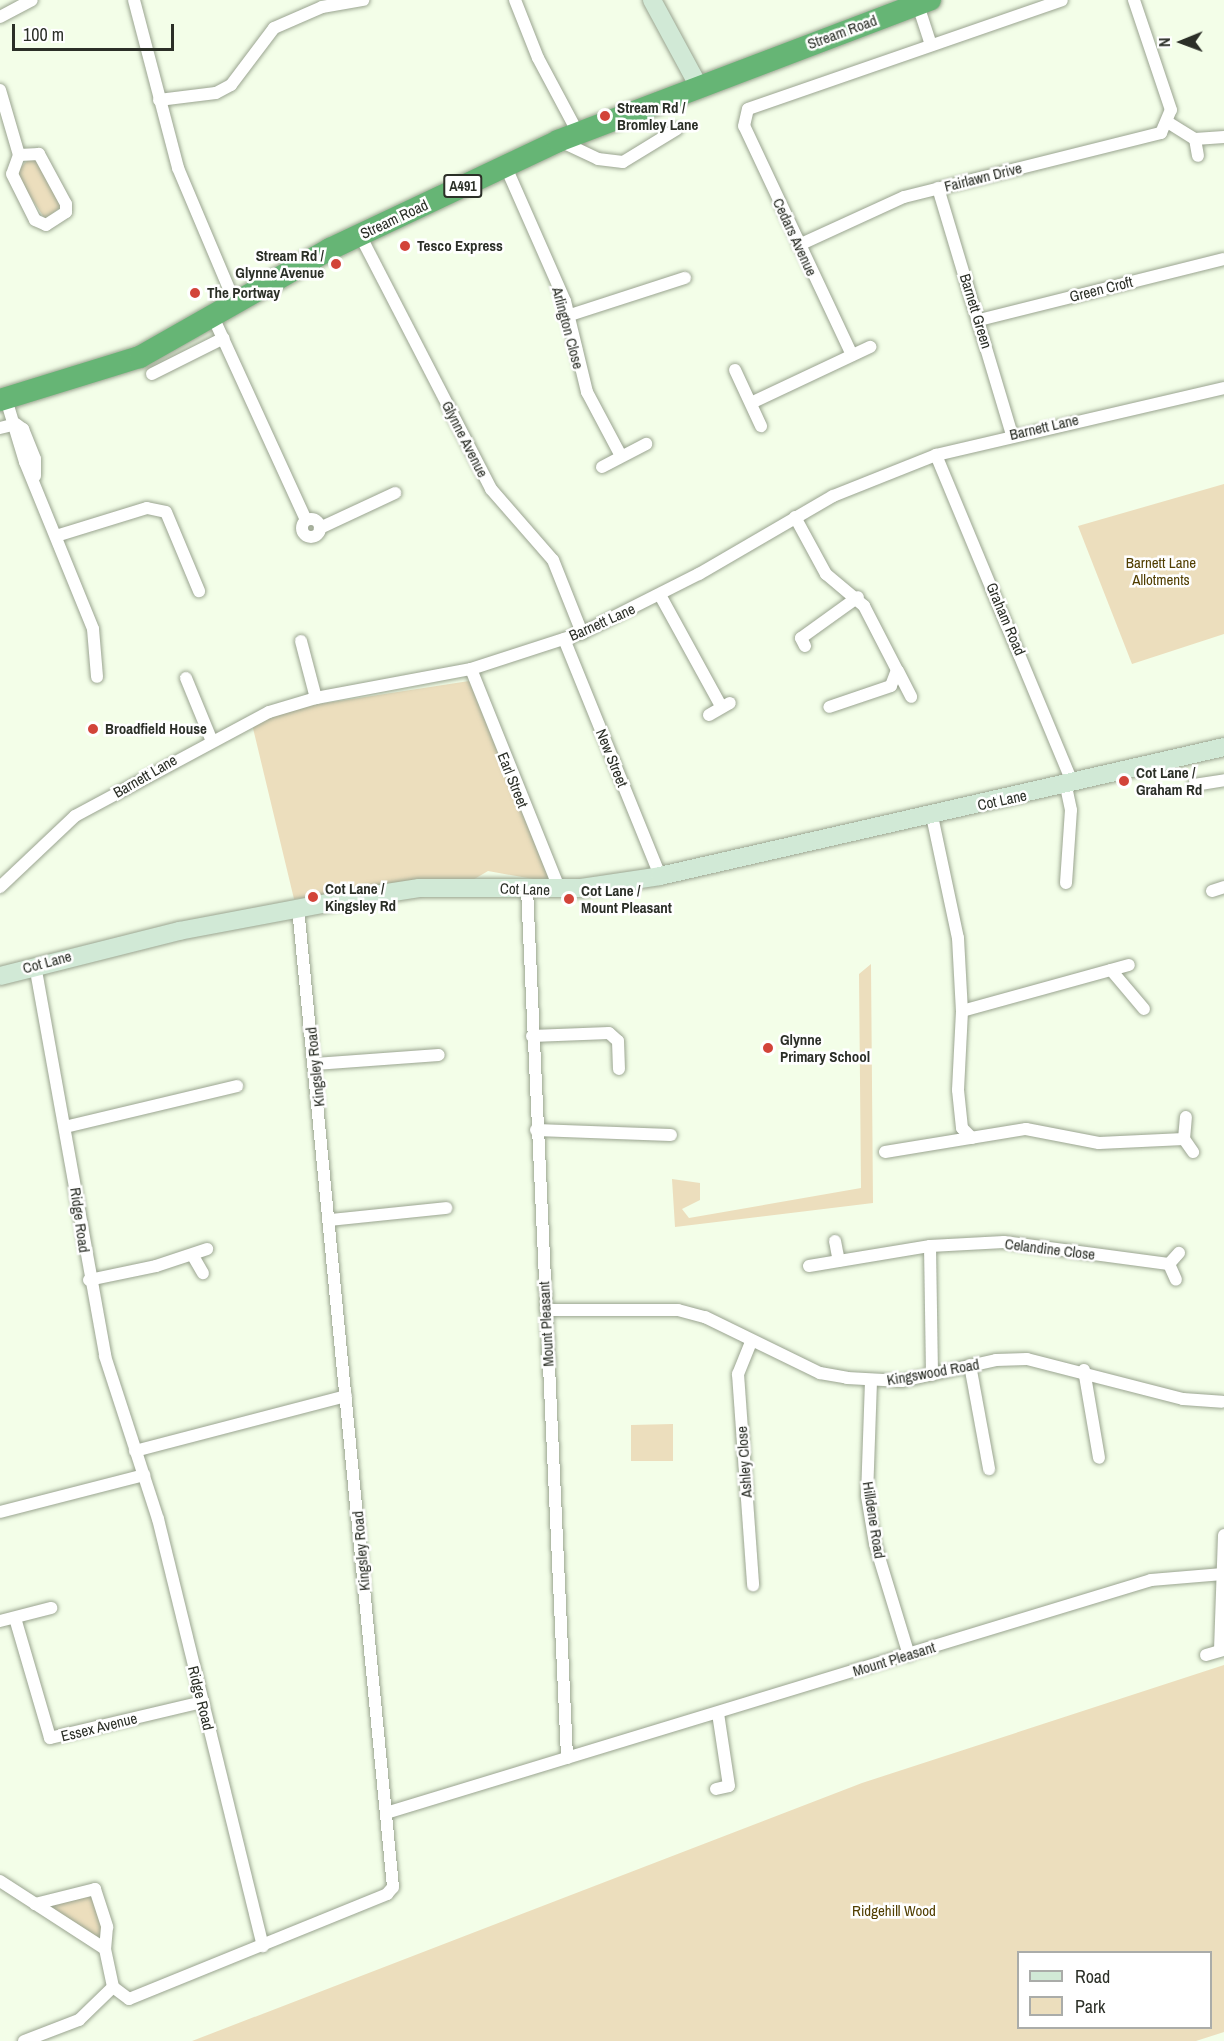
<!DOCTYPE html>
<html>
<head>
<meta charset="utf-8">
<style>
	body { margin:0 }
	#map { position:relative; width:1224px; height:2041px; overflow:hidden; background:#f3fee8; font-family:"Archivo Narrow",sans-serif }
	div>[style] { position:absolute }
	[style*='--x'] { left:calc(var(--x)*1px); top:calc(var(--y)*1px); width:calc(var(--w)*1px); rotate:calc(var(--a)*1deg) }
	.green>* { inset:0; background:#ecdebd }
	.roads { filter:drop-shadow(0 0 2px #9aa490) drop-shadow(0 0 2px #9aa490) }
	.street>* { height:12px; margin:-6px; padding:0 6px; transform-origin:6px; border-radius:6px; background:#fff }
	.street>.ring { margin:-6px; padding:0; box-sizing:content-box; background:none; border:12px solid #fff; border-radius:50% }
	.secondary>* { height:18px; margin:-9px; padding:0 9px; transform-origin:9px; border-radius:9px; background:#d1e9d6 }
	.highway>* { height:22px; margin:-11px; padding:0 11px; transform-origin:11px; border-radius:11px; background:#66b575 }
	.dots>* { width:16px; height:16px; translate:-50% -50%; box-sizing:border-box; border:3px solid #fff; border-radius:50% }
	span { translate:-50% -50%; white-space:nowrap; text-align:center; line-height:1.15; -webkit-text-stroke:5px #fff; paint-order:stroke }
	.shield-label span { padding:2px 4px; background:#fff; border:2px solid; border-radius:4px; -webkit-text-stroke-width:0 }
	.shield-label { font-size:14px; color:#2b2f27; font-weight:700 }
	.street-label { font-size:15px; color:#2b2f27 }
	.poi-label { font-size:15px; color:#2b2f27; font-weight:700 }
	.left { translate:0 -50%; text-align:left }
	.right { translate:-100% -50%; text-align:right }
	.park-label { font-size:15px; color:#513e01 }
	.legend { position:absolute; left:1017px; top:1951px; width:195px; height:78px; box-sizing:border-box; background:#fff; border:2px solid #aaaca9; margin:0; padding:8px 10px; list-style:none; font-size:18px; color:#2b2f27 }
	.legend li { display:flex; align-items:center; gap:12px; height:30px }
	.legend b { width:30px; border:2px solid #aaaca9 }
	.north { position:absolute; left:1152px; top:12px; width:60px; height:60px; -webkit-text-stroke:4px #fff; paint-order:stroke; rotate:269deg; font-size:16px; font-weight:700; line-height:24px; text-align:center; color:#2b2f27 }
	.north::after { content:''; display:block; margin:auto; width:21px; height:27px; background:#2b2f27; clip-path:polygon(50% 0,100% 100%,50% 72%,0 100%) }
	.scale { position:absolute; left:12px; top:24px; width:162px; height:27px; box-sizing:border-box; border:3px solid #2b2f27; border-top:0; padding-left:8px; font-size:18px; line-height:21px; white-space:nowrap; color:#2b2f27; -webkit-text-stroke:4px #fff; paint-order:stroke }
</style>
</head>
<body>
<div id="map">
	<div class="green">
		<div style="clip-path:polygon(30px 158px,37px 161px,62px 206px,45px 219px,15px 173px)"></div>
		<div style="clip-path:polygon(1224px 484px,1224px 634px,1132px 664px,1078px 526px)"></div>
		<div style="clip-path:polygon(469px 681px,550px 882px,488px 871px,471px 881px,294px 899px,252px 724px,300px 707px)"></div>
		<div style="clip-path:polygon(871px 964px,873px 1203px,675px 1227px,672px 1179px,700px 1183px,700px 1200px,682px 1209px,689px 1218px,861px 1188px,859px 974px)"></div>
		<div style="clip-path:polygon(673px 1424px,673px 1461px,631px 1461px,631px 1425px)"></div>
		<div style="clip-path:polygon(evenodd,1224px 1665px,1224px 2032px,1196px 2041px,192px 2041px,862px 1783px,1224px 1665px,1018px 1952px,1210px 1952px,1210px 2028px,1018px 2028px,1018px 1952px)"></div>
		<div style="clip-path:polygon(86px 1894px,94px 1897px,102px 1926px,100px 1942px,48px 1907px)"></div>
	</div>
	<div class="roads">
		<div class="street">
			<div style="--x:134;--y:0;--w:174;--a:75.3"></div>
			<div style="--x:178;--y:168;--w:149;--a:67.1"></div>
			<div style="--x:515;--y:0;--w:62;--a:68.4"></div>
			<div style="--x:538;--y:58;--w:85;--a:61.9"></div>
			<div style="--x:918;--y:5;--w:40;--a:72"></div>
			<div style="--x:0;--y:17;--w:36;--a:-28"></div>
			<div style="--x:0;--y:90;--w:68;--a:73.7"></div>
			<div style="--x:19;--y:155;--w:20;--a:110"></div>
			<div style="--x:12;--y:174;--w:51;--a:63.4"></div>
			<div style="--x:35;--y:220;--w:12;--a:24"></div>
			<div style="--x:46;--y:225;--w:24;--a:-33"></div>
			<div style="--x:66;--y:212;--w:8;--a:-90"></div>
			<div style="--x:66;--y:204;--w:57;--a:-118.4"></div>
			<div style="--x:39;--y:154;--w:20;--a:177"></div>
			<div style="--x:159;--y:100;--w:57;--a:-7"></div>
			<div style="--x:216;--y:93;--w:17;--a:-28"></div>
			<div style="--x:231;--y:85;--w:71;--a:-53"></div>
			<div style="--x:274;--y:28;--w:52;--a:-23.6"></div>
			<div style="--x:322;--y:7;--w:42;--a:-9.7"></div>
			<div style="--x:1169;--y:123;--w:31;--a:32"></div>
			<div style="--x:1195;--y:139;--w:29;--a:-4"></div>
			<div style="--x:1195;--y:139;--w:17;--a:80"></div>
			<div style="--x:560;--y:141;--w:42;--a:25.3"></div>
			<div style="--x:598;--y:159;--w:25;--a:7"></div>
			<div style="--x:623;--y:162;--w:63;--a:-31.4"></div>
			<div style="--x:505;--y:165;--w:149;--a:66.2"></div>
			<div style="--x:565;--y:301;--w:94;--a:76.4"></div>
			<div style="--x:587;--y:392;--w:72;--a:62"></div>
			<div style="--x:938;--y:188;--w:257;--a:73.3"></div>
			<div style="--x:360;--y:235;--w:286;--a:62.7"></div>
			<div style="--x:491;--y:489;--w:94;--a:48.9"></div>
			<div style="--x:553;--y:560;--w:79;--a:68.3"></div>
			<div style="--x:799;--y:245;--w:115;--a:-24.6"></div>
			<div style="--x:904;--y:197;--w:265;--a:-14"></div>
			<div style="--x:1161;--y:133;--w:25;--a:-67"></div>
			<div style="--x:1171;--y:110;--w:116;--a:-108.6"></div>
			<div style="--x:567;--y:316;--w:124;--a:-17.9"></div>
			<div style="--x:214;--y:319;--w:221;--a:65.4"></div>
			<div style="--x:979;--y:320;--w:252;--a:-14"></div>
			<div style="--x:852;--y:355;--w:253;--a:-115.2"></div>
			<div style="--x:744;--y:126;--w:17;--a:-77"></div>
			<div style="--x:748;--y:109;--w:332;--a:-19.1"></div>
			<div style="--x:735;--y:370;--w:62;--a:65.1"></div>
			<div style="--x:152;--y:374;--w:80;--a:-26.6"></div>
			<div style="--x:6;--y:399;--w:66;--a:73.2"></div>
			<div style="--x:25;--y:462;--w:180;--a:67.8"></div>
			<div style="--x:93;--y:629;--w:48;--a:85.2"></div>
			<div style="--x:751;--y:403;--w:132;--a:-25.2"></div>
			<div style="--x:16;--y:424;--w:9;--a:36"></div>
			<div style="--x:23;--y:429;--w:32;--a:68"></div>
			<div style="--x:35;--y:459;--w:17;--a:90"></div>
			<div style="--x:0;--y:428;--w:16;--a:-14"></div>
			<div style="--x:936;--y:455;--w:356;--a:67.4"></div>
			<div style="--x:602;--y:467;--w:50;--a:-27.6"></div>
			<div style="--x:795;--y:517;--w:65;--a:61.5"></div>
			<div style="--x:826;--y:574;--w:50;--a:40.1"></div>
			<div style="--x:864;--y:606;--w:72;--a:62.7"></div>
			<div style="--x:897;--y:670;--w:17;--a:111"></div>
			<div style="--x:891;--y:686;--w:65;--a:161.3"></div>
			<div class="ring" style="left:302px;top:519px;width:6px;height:6px"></div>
			<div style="--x:320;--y:528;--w:83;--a:-25"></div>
			<div style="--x:56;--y:536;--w:95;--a:-17.1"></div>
			<div style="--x:147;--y:508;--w:19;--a:12"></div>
			<div style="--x:166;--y:512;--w:86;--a:67.3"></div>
			<div style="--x:660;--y:595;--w:127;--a:61.2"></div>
			<div style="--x:564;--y:639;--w:256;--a:67.9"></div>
			<div style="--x:301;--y:641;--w:59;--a:75.3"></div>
			<div style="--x:805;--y:646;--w:9;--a:-117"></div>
			<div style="--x:801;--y:638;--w:70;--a:-35.7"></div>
			<div style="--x:471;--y:669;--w:238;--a:68.1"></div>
			<div style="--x:898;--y:671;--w:29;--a:63"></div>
			<div style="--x:186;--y:678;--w:66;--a:67.7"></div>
			<div style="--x:709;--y:715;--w:24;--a:-30"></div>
			<div style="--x:1194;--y:785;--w:30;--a:-9"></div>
			<div style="--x:932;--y:816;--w:125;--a:78"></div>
			<div style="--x:958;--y:938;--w:73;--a:86.9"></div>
			<div style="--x:962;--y:1011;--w:79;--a:92.9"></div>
			<div style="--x:958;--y:1090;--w:38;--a:84"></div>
			<div style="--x:962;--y:1128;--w:14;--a:45"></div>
			<div style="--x:1066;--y:883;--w:73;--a:-86.1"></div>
			<div style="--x:1071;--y:810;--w:25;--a:-102"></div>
			<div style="--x:0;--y:887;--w:103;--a:-43.4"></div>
			<div style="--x:75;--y:816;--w:220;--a:-28.2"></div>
			<div style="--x:269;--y:712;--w:49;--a:-16.6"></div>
			<div style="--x:316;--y:698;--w:158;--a:-10.6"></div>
			<div style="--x:471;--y:669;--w:117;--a:-18"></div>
			<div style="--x:582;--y:633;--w:131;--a:-26.8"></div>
			<div style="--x:699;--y:574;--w:155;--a:-30.2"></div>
			<div style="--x:833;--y:496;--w:111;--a:-21.7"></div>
			<div style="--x:936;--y:455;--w:296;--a:-13.1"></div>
			<div style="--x:527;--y:889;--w:870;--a:87.36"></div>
			<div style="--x:1212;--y:891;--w:13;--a:-18"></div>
			<div style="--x:35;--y:965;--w:397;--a:79.8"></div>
			<div style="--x:105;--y:1356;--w:171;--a:72"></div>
			<div style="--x:158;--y:1519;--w:440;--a:76.2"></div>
			<div style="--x:1111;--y:970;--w:51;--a:49.8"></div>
			<div style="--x:962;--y:1011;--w:173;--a:-15.4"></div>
			<div style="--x:532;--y:1036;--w:77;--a:-2.2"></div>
			<div style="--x:609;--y:1033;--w:12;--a:42"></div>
			<div style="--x:618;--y:1041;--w:28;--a:88"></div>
			<div style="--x:315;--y:1064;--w:124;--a:-4.2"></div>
			<div style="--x:65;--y:1127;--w:177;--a:-13.4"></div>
			<div style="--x:536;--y:1130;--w:135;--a:2.1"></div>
			<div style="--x:1184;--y:1139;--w:22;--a:-85"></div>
			<div style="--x:885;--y:1152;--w:143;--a:-9.3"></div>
			<div style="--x:1026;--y:1129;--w:74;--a:10.9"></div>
			<div style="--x:1099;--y:1143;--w:85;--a:-2.7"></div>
			<div style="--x:1184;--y:1139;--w:16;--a:55"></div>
			<div style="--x:330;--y:1220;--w:117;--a:-5.9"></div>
			<div style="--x:835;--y:1241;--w:20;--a:79"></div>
			<div style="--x:930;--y:1246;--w:129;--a:89.1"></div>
			<div style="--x:193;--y:1256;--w:20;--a:60"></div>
			<div style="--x:1169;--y:1264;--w:15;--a:-48"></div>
			<div style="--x:809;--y:1266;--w:123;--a:-9.4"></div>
			<div style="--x:930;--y:1246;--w:74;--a:-3.1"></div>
			<div style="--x:1004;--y:1242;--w:166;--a:7.6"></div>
			<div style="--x:1169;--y:1264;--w:17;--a:66"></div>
			<div style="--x:89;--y:1280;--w:68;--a:-11.8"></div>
			<div style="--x:156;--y:1266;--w:54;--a:-18.4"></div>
			<div style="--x:546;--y:1310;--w:132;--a:0"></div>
			<div style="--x:678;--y:1310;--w:28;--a:15"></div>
			<div style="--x:705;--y:1317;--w:128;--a:26"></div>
			<div style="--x:820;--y:1373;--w:27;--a:10"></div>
			<div style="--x:847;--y:1378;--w:55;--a:3.1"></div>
			<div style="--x:902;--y:1381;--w:96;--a:-12.6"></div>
			<div style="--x:996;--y:1360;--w:31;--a:-2"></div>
			<div style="--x:1027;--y:1359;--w:161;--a:14.4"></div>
			<div style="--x:1183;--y:1399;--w:39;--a:4"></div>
			<div style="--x:751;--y:1342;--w:35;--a:112"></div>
			<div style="--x:738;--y:1374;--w:212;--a:85.9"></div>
			<div style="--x:970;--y:1365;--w:106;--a:79.6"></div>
			<div style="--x:1084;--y:1370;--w:89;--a:80.3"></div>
			<div style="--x:871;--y:1381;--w:115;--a:92"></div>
			<div style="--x:867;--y:1496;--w:49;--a:80.5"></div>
			<div style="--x:875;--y:1544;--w:116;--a:73"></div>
			<div style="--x:135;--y:1451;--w:218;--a:-14.6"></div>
			<div style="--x:0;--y:1512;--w:149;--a:-14.4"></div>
			<div style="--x:15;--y:1618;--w:125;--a:73.7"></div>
			<div style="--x:50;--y:1738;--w:156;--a:-13.3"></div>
			<div style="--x:0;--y:1621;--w:53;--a:-14.3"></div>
			<div style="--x:1220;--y:1650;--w:115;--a:-88"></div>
			<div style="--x:1206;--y:1655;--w:19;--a:-16"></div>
			<div style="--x:716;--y:1789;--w:13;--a:-13"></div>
			<div style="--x:729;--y:1786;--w:74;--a:-98.6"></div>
			<div style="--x:386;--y:1813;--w:800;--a:-16.94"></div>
			<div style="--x:1151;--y:1580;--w:72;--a:-4.8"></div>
			<div style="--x:0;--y:1881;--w:125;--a:32.9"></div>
			<div style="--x:105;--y:1949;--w:39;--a:78"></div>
			<div style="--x:113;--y:1987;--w:20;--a:37"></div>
			<div style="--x:129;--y:1999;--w:279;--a:-22.1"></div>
			<div style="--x:387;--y:1894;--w:9;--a:-49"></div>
			<div style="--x:393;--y:1887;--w:984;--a:-95.54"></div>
			<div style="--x:35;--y:1904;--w:62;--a:-14"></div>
			<div style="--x:95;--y:1889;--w:40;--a:72"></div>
			<div style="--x:107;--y:1927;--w:22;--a:95"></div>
			<div style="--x:24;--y:2041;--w:59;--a:-20.9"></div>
			<div style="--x:79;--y:2020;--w:47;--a:-44.1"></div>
		</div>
		<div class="secondary">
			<div style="--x:652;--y:0;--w:97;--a:61.6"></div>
			<div style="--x:0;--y:976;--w:185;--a:-14.1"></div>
			<div style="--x:179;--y:931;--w:172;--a:-10.7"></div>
			<div style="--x:348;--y:899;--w:72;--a:-8.8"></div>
			<div style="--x:419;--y:888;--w:162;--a:0"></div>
			<div style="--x:581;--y:888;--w:80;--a:-8.6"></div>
			<div style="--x:660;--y:876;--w:579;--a:-12.88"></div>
		</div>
		<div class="highway">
			<div style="--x:0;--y:400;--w:146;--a:-17.1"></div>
			<div style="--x:140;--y:357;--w:219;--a:-29.6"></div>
			<div style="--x:330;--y:249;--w:252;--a:-25.3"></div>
			<div style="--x:558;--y:141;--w:398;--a:-20.8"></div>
		</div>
	</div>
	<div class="dots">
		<div style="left:605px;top:116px;background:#d24439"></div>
		<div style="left:405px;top:246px;background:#d24439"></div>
		<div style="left:336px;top:264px;background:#d24439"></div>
		<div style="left:195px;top:293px;background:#d24439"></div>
		<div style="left:93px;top:729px;background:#d24439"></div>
		<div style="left:1124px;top:781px;background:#d24439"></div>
		<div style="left:313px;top:897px;background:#d24439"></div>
		<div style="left:569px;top:899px;background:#d24439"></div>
		<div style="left:768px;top:1048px;background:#d24439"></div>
	</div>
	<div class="shield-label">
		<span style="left:463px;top:186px">A491</span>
	</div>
	<div class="street-label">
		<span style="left:842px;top:32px;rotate:-20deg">Stream Road</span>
		<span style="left:983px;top:177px;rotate:-14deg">Fairlawn Drive</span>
		<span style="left:394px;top:219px;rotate:-25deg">Stream Road</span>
		<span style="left:795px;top:237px;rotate:65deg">Cedars Avenue</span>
		<span style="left:1101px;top:289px;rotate:-14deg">Green Croft</span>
		<span style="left:976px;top:311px;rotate:73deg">Barnett Green</span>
		<span style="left:568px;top:328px;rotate:75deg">Arlington Close</span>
		<span style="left:1044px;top:427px;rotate:-13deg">Barnett Lane</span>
		<span style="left:465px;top:439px;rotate:63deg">Glynne Avenue</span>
		<span style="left:1006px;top:619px;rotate:67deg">Graham Road</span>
		<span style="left:602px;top:622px;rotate:-24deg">Barnett Lane</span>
		<span style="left:612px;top:758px;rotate:68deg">New Street</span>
		<span style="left:145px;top:776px;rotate:-30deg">Barnett Lane</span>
		<span style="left:513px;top:780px;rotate:68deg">Earl Street</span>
		<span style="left:1002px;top:800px;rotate:-12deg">Cot Lane</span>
		<span style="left:525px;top:889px;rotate:2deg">Cot Lane</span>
		<span style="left:47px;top:962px;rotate:-15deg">Cot Lane</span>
		<span style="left:315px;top:1067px;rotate:-96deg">Kingsley Road</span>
		<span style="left:80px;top:1220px;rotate:82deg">Ridge Road</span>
		<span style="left:1050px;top:1249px;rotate:7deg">Celandine Close</span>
		<span style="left:546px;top:1324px;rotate:-93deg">Mount Pleasant</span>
		<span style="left:933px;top:1372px;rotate:-10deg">Kingswood Road</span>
		<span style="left:744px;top:1462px;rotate:-94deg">Ashley Close</span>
		<span style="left:874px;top:1520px;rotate:81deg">Hilldene Road</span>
		<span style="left:361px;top:1551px;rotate:-95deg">Kingsley Road</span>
		<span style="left:894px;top:1659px;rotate:-17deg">Mount Pleasant</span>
		<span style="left:201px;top:1698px;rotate:76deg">Ridge Road</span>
		<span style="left:99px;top:1727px;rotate:-14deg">Essex Avenue</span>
	</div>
	<div class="poi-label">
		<span class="left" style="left:617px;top:116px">Stream Rd /<br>Bromley Lane</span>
		<span class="left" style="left:417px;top:246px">Tesco Express</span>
		<span class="right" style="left:324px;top:264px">Stream Rd /<br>Glynne Avenue</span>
		<span class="left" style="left:207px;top:293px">The Portway</span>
		<span class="left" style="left:105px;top:729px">Broadfield House</span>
		<span class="left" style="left:1136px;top:781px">Cot Lane /<br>Graham Rd</span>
		<span class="left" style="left:325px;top:897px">Cot Lane /<br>Kingsley Rd</span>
		<span class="left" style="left:581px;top:899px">Cot Lane /<br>Mount Pleasant</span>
		<span class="left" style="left:780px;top:1048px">Glynne<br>Primary School</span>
	</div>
	<div class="park-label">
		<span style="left:1161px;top:571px">Barnett Lane<br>Allotments</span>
		<span style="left:894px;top:1911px">Ridgehill Wood</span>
	</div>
	<ul class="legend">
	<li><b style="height:8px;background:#d1e9d6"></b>Road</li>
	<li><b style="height:16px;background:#ecdebd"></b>Park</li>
	</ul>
	<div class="north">N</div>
	<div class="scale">100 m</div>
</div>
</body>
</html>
